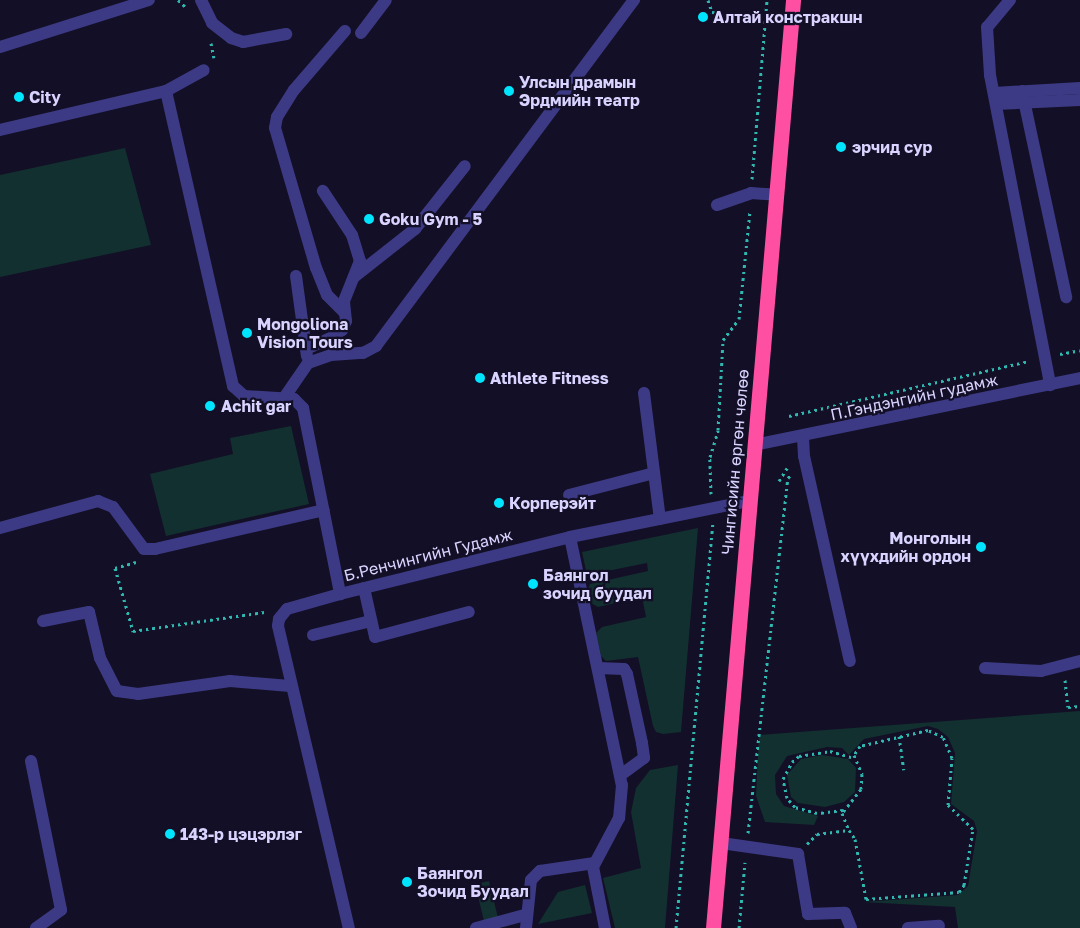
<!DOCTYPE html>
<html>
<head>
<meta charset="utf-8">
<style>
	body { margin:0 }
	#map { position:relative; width:1080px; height:928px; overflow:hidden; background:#130f26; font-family:"Golos Text",sans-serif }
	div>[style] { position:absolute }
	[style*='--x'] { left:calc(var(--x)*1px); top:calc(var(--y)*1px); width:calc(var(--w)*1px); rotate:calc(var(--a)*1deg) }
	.green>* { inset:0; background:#12302f }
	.path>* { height:3px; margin-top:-1.5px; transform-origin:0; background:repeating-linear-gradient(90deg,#2fb8b0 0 2.5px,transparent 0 6.5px) }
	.minor>* { height:12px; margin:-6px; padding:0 6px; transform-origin:6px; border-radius:6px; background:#3d3a85 }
	.highway>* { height:15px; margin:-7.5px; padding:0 7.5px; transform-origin:7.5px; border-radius:7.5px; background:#ff4fa3 }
	.dots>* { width:14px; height:14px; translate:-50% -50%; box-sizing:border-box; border:2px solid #130f26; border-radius:50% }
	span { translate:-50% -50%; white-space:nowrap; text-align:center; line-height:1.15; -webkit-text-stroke:4.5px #130f26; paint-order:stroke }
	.poi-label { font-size:16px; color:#d9d4ff; font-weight:700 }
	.left { translate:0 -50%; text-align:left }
	.right { translate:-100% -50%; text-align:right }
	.street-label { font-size:16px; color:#d9d4ff }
</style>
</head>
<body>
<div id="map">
	<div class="green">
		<div style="clip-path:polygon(125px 148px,151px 245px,0 277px,0 175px)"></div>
		<div style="clip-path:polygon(291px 426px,309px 504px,166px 536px,150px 474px,233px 454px,230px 438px)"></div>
		<div style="clip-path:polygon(698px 528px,681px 732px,663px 734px,656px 732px,653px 726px,638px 657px,606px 661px,601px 656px,596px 633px,602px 627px,646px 617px,642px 597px,598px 607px,591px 603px,588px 589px,590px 584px,648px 571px,647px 563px,587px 575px,582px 552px)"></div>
		<div style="clip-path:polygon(1080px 711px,1080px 928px,958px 928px,955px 907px,863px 902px,958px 895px,968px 886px,977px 831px,974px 821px,951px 804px,955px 753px,948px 737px,938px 729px,928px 726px,864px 739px,849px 755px,842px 748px,827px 747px,787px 756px,775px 775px,776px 794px,784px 806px,818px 816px,814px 825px,765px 822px,756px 796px,759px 735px)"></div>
		<div style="clip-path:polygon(822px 755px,848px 759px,856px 768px,855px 792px,844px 802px,825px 807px,798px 803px,791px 797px,787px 775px,801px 759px)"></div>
		<div style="clip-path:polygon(678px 765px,665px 928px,615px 928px,603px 878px,641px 868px,631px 812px,636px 788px,650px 770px)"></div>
		<div style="clip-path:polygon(489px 881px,498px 918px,484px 921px,475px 884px)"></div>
		<div style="clip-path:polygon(585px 885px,592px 913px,538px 924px,558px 892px)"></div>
	</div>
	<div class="path">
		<div style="--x:178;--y:0;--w:12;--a:42"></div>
		<div style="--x:708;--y:0;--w:13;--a:72"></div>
		<div style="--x:712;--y:12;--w:53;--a:5.4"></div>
		<div style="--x:211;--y:43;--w:15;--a:79"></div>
		<div style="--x:752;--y:179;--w:180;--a:-85.2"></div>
		<div style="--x:1060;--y:354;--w:20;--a:-11"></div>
		<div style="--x:789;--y:416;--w:247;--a:-12.9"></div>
		<div style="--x:779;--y:481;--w:19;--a:-58"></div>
		<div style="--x:711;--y:494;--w:37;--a:-92"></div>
		<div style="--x:710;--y:457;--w:28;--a:-73"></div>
		<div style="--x:718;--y:430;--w:90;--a:-86.8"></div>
		<div style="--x:723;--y:340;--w:26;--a:-53"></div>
		<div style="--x:739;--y:319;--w:110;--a:-84.2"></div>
		<div style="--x:136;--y:562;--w:22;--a:164"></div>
		<div style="--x:115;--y:568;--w:66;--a:74.1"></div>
		<div style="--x:133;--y:631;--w:133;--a:-8.2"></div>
		<div style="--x:1065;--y:680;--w:27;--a:84"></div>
		<div style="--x:1068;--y:707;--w:12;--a:-5"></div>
		<div style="--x:899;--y:736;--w:34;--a:82"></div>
		<div style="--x:843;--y:810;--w:26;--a:173"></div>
		<div style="--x:817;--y:813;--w:23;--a:-165"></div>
		<div style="--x:795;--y:807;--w:12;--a:-132"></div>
		<div style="--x:787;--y:798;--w:19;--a:-102"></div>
		<div style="--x:783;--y:779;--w:19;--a:-62"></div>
		<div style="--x:792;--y:762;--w:9;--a:-41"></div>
		<div style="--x:799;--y:756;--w:31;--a:-9"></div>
		<div style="--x:830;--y:751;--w:25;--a:16"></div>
		<div style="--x:748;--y:833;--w:357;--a:-83.6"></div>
		<div style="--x:788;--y:478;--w:6;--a:-51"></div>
		<div style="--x:807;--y:844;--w:14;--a:-45"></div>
		<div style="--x:817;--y:834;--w:32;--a:-7"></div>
		<div style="--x:849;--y:830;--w:11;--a:56"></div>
		<div style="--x:855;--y:839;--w:61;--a:79.6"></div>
		<div style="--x:866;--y:899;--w:93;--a:-4.3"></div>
		<div style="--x:959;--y:892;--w:9;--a:-54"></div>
		<div style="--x:964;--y:885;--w:57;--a:-80.9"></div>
		<div style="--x:973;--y:829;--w:35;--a:-136"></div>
		<div style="--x:948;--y:805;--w:47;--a:-85.1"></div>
		<div style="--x:952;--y:758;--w:23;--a:-113"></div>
		<div style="--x:943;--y:737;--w:17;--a:-155"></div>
		<div style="--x:928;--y:730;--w:70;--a:166.8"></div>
		<div style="--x:860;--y:746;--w:11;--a:124"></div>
		<div style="--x:854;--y:755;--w:21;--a:67"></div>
		<div style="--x:862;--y:774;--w:15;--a:94"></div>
		<div style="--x:861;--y:789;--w:31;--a:128"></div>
		<div style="--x:842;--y:813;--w:18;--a:68"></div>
		<div style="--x:676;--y:928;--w:407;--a:-84.8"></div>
		<div style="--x:739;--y:928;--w:66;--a:-84.8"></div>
	</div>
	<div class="minor">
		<div style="--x:201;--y:0;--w:25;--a:64"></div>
		<div style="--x:212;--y:23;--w:24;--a:38"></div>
		<div style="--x:231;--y:38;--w:13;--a:18"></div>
		<div style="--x:243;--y:42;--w:44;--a:-10.5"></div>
		<div style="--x:1010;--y:0;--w:35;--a:130"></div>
		<div style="--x:987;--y:27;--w:48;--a:86.4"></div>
		<div style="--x:990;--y:75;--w:316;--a:79"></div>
		<div style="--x:361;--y:33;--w:41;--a:-52.9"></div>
		<div style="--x:0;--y:47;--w:156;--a:-17.5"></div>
		<div style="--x:166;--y:91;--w:303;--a:77.2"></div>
		<div style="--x:233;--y:386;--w:15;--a:42"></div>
		<div style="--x:244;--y:396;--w:50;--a:3.4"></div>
		<div style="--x:294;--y:399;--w:13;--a:45"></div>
		<div style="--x:303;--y:408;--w:190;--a:78.7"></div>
		<div style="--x:340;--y:594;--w:237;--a:-13.9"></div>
		<div style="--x:570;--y:537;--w:183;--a:-11.4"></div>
		<div style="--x:1022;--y:91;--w:211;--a:77.9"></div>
		<div style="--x:994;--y:93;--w:86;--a:-3.3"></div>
		<div style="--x:996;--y:104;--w:84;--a:-2.7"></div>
		<div style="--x:0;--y:130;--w:171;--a:-13.2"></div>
		<div style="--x:166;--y:91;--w:43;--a:-28.9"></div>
		<div style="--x:717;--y:205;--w:36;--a:-19"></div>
		<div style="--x:751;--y:193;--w:26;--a:4"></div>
		<div style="--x:296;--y:276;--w:81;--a:82.2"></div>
		<div style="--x:354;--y:277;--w:78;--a:-38.2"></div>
		<div style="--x:415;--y:229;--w:80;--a:-51.6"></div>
		<div style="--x:344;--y:312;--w:24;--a:-135"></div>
		<div style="--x:327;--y:295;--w:29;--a:-112"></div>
		<div style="--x:316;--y:268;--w:146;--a:-106.3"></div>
		<div style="--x:275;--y:128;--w:11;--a:-80"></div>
		<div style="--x:277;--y:117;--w:32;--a:-58"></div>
		<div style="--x:294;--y:90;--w:78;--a:-49.2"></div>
		<div style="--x:306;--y:349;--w:27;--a:-24"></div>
		<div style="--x:331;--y:338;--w:14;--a:-36"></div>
		<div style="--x:342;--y:330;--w:10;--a:-66"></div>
		<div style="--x:346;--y:321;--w:20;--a:-96"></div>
		<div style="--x:344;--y:301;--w:43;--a:-68.2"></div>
		<div style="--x:360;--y:261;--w:27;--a:-107"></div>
		<div style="--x:352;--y:235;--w:53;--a:-123.4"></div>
		<div style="--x:644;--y:393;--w:127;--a:82.8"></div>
		<div style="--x:284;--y:398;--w:42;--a:-55.6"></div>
		<div style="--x:308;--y:363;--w:24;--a:-19"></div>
		<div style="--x:331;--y:355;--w:32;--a:-4"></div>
		<div style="--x:363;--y:353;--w:15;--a:-28"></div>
		<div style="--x:376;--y:346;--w:432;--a:-53.3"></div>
		<div style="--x:803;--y:437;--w:19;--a:87"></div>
		<div style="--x:804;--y:456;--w:210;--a:77.4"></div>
		<div style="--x:754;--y:445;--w:333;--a:-11.6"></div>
		<div style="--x:569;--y:495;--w:88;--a:-14.5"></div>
		<div style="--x:0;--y:528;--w:102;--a:-15.4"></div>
		<div style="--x:98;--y:501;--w:16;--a:22"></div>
		<div style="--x:113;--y:507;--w:52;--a:53.6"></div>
		<div style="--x:144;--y:549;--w:11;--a:0"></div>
		<div style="--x:155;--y:549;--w:173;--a:-13"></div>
		<div style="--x:570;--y:537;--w:253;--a:78.2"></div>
		<div style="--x:622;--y:785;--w:33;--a:95"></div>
		<div style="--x:619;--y:818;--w:55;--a:118"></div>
		<div style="--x:593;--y:867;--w:62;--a:78.9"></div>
		<div style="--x:364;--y:588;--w:50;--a:77.3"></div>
		<div style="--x:375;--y:637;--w:97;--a:-14.9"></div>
		<div style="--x:340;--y:594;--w:55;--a:164.2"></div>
		<div style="--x:287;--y:609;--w:13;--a:129"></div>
		<div style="--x:279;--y:619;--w:7;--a:98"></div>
		<div style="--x:278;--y:626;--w:310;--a:76.8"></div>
		<div style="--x:43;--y:621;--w:47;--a:-11.1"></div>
		<div style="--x:89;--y:612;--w:47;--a:76.6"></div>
		<div style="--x:100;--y:658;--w:37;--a:63"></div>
		<div style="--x:117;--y:691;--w:21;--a:8"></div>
		<div style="--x:138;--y:694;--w:93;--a:-8"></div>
		<div style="--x:230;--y:681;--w:60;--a:4.8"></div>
		<div style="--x:313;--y:635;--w:60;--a:-13.6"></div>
		<div style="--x:598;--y:668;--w:26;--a:2"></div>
		<div style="--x:624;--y:669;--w:6;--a:59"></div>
		<div style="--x:627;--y:674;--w:71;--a:77.7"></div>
		<div style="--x:642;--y:743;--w:15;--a:82"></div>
		<div style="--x:644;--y:758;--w:29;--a:144"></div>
		<div style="--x:985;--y:668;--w:56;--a:3.1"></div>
		<div style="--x:1041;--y:671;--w:40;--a:-14.4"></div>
		<div style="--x:31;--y:761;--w:152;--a:78.6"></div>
		<div style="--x:61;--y:910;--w:31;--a:144"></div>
		<div style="--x:721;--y:843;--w:78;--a:8.1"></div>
		<div style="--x:798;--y:854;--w:61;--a:80.5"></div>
		<div style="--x:808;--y:914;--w:37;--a:-2"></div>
		<div style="--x:845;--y:913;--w:16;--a:68"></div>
		<div style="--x:476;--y:928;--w:51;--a:-14.9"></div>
		<div style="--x:526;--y:928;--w:48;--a:-84.1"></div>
		<div style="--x:531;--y:880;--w:13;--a:-45"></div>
		<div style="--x:540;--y:871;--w:55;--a:-8.4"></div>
		<div style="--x:908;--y:928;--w:31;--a:-4"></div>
	</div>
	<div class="highway">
		<div style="--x:713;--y:928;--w:931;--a:-85.07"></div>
	</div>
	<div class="dots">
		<div style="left:703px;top:17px;background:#00e5ff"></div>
		<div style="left:509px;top:91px;background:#00e5ff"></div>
		<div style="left:19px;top:97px;background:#00e5ff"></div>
		<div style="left:841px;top:147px;background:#00e5ff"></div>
		<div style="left:369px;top:219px;background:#00e5ff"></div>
		<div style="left:247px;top:333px;background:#00e5ff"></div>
		<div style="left:480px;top:378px;background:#00e5ff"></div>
		<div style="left:210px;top:406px;background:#00e5ff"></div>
		<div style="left:499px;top:503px;background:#00e5ff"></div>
		<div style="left:981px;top:547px;background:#00e5ff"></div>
		<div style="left:533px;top:584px;background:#00e5ff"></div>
		<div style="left:170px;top:834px;background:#00e5ff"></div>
		<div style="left:407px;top:882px;background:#00e5ff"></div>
	</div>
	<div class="poi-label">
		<span class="left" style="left:713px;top:17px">Алтай констракшн</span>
		<span class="left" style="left:519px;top:91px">Улсын драмын<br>Эрдмийн театр</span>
		<span class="left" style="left:29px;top:97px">City</span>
		<span class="left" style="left:852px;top:147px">эрчид сур</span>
		<span class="left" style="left:379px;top:219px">Goku Gym - 5</span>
		<span class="left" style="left:257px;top:333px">Mongoliona<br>Vision Tours</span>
		<span class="left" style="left:490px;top:378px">Athlete Fitness</span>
		<span class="left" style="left:221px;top:406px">Achit gar</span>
		<span class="left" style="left:509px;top:503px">Корперэйт</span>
		<span class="right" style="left:971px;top:547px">Монголын<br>хүүхдийн ордон</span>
		<span class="left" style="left:543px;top:584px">Баянгол<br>зочид буудал</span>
		<span class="left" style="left:180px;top:834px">143-р цэцэрлэг</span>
		<span class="left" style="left:417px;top:882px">Баянгол<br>Зочид Буудал</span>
	</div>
	<div class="street-label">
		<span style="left:914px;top:397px;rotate:-12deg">П.Гэндэнгийн гудамж</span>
		<span style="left:735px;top:462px;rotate:-85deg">Чингисийн өргөн чөлөө</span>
		<span style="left:428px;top:555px;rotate:-14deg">Б.Ренчингийн Гудамж</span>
	</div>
</div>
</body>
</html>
